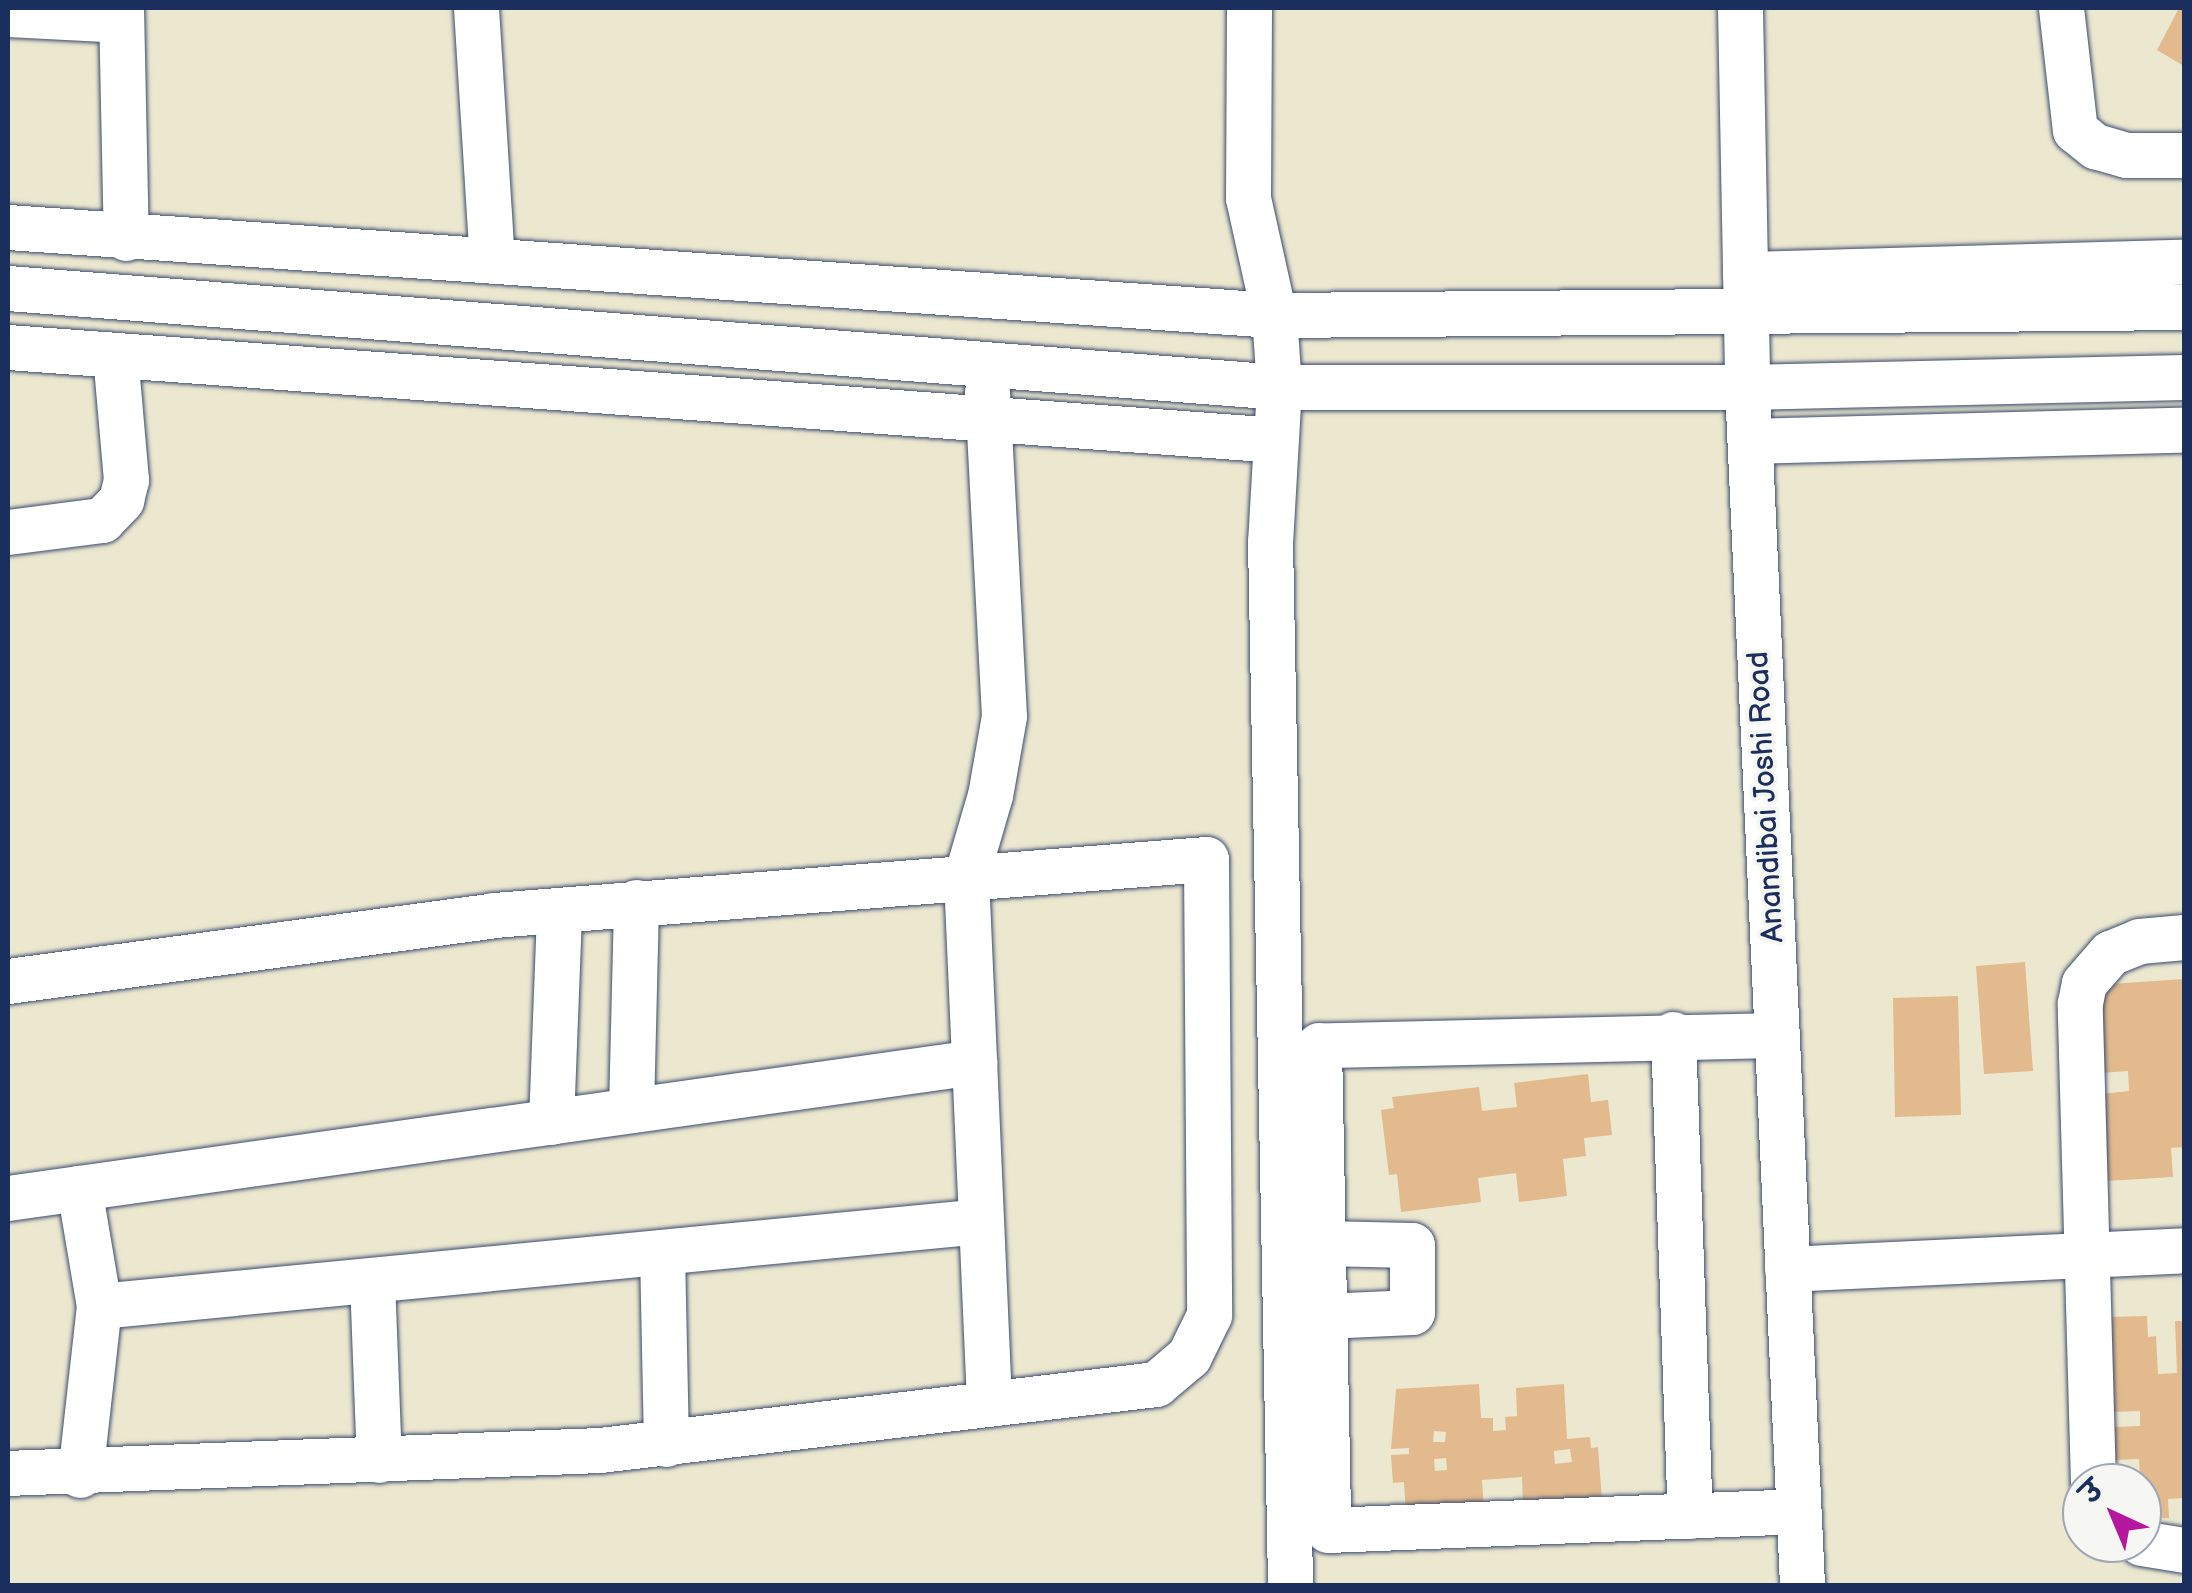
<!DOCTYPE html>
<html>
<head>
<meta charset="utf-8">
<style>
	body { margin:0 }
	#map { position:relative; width:2192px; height:1593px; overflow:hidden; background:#ece8d0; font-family:"Balsamiq Sans","Playpen Sans Deva",sans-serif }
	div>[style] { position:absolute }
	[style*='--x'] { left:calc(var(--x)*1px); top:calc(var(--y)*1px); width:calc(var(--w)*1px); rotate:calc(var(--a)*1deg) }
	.building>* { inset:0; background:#e2ba8d }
	.roads { filter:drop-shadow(0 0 2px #3a4b6f) drop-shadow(0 0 2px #3a4b6f) }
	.minor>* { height:45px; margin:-22.5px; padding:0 22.5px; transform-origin:22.5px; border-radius:22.5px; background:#fff }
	span { translate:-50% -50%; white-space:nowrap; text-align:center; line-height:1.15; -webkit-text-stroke:8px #f6f6f2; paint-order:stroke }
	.street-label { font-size:30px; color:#1b2f5e }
	.frame { position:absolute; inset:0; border:10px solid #1b2f5e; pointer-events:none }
	.north { position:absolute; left:2062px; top:1463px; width:100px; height:100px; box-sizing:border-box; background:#f6f6f2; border:2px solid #9ea6b7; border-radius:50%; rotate:316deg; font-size:28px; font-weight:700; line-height:40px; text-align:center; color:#1b2f5e }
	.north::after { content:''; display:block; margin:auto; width:35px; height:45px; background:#b5179e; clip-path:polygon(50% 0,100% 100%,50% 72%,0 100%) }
</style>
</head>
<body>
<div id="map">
	<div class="building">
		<div style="clip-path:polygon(2179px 8px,2184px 8px,2184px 66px,2157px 50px)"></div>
		<div style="clip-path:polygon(2025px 962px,2033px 1071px,1984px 1074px,1976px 966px)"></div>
		<div style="clip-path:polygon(2184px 979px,2184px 1147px,2171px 1148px,2173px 1177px,2107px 1181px,2102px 1094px,2129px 1091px,2128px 1071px,2101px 1073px,2095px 985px)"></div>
		<div style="clip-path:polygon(1958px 996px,1961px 1115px,1895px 1117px,1893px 998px)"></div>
		<div style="clip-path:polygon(1588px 1074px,1591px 1102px,1608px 1100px,1612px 1135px,1584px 1138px,1586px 1156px,1563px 1159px,1567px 1196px,1519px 1202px,1516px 1173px,1478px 1178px,1481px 1202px,1401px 1212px,1397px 1174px,1389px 1175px,1381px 1110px,1394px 1108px,1392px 1097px,1479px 1087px,1482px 1111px,1517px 1107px,1514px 1083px)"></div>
		<div style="clip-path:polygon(2147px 1316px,2148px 1337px,2156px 1336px,2158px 1374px,2177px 1373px,2175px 1321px,2184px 1321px,2184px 1498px,2168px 1499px,2169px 1518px,2142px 1519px,2139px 1459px,2115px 1460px,2113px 1427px,2140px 1426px,2140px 1411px,2113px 1412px,2109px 1317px)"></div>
		<div style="clip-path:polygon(evenodd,1479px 1384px,1481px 1418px,1493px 1418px,1493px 1431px,1506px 1430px,1505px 1417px,1517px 1416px,1516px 1388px,1564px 1384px,1567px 1439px,1590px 1437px,1591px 1448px,1598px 1447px,1602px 1500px,1523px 1505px,1522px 1477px,1482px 1480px,1484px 1512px,1406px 1517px,1404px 1482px,1393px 1483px,1391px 1455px,1409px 1454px,1409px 1448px,1391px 1449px,1396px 1389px,1479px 1384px,1434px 1431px,1446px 1432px,1445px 1442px,1433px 1442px,1434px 1431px,1479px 1384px,1570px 1449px,1572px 1462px,1555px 1464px,1554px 1451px,1570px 1449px,1479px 1384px,1446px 1458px,1447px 1470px,1435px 1471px,1434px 1459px,1446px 1458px)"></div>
	</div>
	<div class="roads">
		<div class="minor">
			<div style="--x:121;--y:8;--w:230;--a:88.8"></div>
			<div style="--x:476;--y:8;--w:253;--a:86.4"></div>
			<div style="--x:1249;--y:8;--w:190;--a:90.3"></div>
			<div style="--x:1248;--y:198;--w:120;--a:77.5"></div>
			<div style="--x:1274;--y:315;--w:72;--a:86"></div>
			<div style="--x:1279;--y:387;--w:154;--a:93.3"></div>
			<div style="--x:1270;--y:541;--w:1045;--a:88.9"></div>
			<div style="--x:1740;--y:8;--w:379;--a:88.9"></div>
			<div style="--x:1747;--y:387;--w:1200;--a:87.37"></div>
			<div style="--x:2061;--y:8;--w:123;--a:83.5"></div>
			<div style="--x:2075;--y:130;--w:26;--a:39"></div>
			<div style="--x:2095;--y:146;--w:32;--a:16"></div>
			<div style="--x:2126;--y:155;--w:58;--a:0"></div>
			<div style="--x:8;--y:14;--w:113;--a:3"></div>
			<div style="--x:8;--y:227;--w:1269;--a:3.98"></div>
			<div style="--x:1274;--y:315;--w:910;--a:-0.5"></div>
			<div style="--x:1745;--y:274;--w:439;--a:-1.6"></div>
			<div style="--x:8;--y:288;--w:1275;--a:4.45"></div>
			<div style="--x:1279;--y:387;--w:468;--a:0"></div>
			<div style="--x:1747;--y:387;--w:437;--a:-1.3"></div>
			<div style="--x:8;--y:347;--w:1271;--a:4.19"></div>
			<div style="--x:987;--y:392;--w:324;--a:87"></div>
			<div style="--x:1004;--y:716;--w:80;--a:100"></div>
			<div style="--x:990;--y:795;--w:85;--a:106.3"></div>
			<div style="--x:966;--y:877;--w:525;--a:87.49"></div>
			<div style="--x:1750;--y:441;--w:434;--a:-1.5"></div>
			<div style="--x:8;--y:532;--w:95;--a:-7.3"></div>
			<div style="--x:102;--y:520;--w:28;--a:-46"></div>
			<div style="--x:121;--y:500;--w:21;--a:-76"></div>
			<div style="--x:126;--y:480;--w:125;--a:-95"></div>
			<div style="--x:8;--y:981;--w:490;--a:-7.7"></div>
			<div style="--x:494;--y:915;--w:714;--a:-4.5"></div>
			<div style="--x:1206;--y:859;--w:456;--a:89.6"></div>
			<div style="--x:1209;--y:1315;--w:46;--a:116"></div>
			<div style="--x:1189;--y:1356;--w:43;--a:139.7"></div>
			<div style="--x:1156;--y:1384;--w:560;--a:173.23"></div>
			<div style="--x:600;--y:1450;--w:592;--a:177.78"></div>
			<div style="--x:1673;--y:1034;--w:482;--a:88"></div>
			<div style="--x:1776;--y:1035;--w:457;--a:178.7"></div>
			<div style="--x:1319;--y:1045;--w:485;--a:88.9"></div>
			<div style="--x:1328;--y:1530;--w:471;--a:-2.3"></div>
			<div style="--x:631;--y:1110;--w:208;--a:-88.6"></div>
			<div style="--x:551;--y:1122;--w:212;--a:-87.8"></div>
			<div style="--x:79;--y:1188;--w:120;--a:80.4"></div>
			<div style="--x:99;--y:1306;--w:885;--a:-5.51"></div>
			<div style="--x:8;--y:1198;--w:976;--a:-8.01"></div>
			<div style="--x:1322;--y:1243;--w:90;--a:1.3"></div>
			<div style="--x:1412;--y:1245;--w:67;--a:90"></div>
			<div style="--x:1412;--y:1312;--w:88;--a:177.4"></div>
			<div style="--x:662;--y:1252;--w:192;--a:88.8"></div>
			<div style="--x:1787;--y:1269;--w:397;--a:-2.7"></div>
			<div style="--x:372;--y:1280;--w:180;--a:87.8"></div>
			<div style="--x:80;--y:1475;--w:170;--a:-83.6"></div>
			<div style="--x:2093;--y:1483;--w:480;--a:-91.6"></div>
			<div style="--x:2080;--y:1003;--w:20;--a:-79"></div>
			<div style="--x:2084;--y:983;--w:40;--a:-49"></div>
			<div style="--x:2110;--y:953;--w:31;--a:-22"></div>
			<div style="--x:2139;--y:941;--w:45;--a:-5.1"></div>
			<div style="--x:2141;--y:1543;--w:44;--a:9.2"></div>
		</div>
	</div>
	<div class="street-label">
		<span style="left:1766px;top:797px;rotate:-93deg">Anandibai Joshi Road</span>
	</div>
	<div class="frame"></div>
	<div class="north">उ</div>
</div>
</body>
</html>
